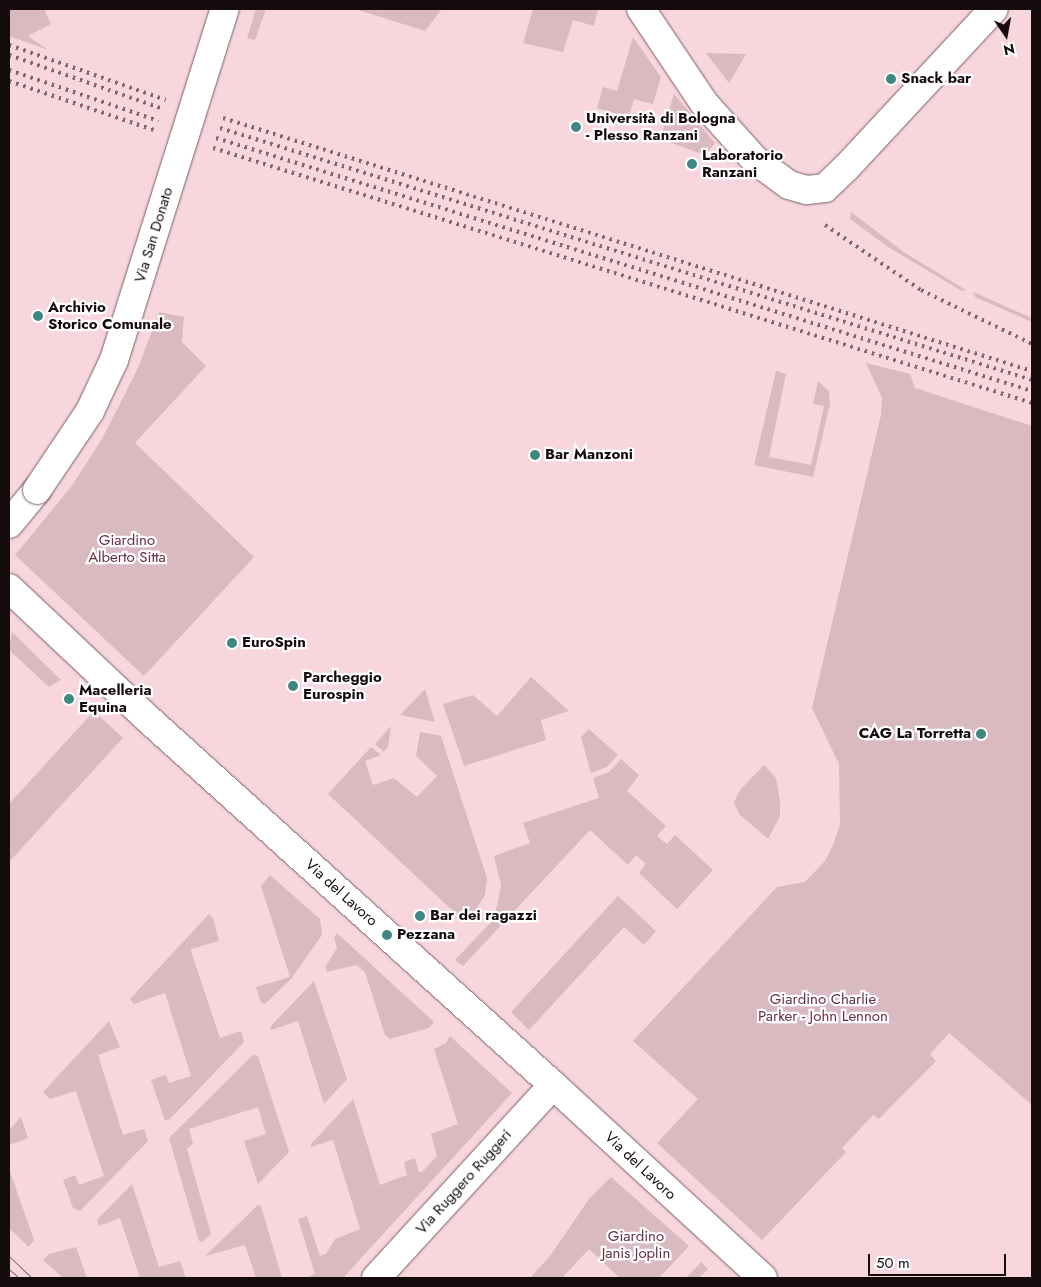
<!DOCTYPE html>
<html>
<head>
<meta charset="utf-8">
<style>
	body { margin:0 }
	#map { position:relative; width:1041px; height:1287px; overflow:hidden; background:#f7d7dd; font-family:Jost,sans-serif }
	div>[style] { position:absolute }
	[style*='--x'] { left:calc(var(--x)*1px); top:calc(var(--y)*1px); width:calc(var(--w)*1px); rotate:calc(var(--a)*1deg) }
	.green>* { inset:0; background:#d9bac0 }
	.roads { filter:drop-shadow(0 0 1px #7a5f64) drop-shadow(0 0 1px #7a5f64) }
	.tertiary>* { height:28px; margin:-14px; padding:0 14px; transform-origin:14px; border-radius:14px; background:#fff }
	.secondary>* { height:28px; margin:-14px; padding:0 14px; transform-origin:14px; border-radius:14px; background:#fff }
	.tram>* { height:1px; margin:-0.5px; padding:0 0.5px; transform-origin:0.5px; border-radius:0.5px; background:#7e696d }
	.rail>* { height:4px; margin-top:-2px; transform-origin:0; background:repeating-linear-gradient(90deg,#7e696d 0 2.5px,transparent 0 7.5px) }
	.bridges { filter:drop-shadow(0 0 1px #7a5f64) drop-shadow(0 0 1px #7a5f64) }
	.secondary-bridge>* { height:28px; margin:-14px; padding:0 14px; transform-origin:14px; border-radius:14px; background:#fff }
	.dots>* { width:14px; height:14px; translate:-50% -50%; box-sizing:border-box; border:2px solid #fff; border-radius:50% }
	span { translate:-50% -50%; white-space:nowrap; text-align:center; line-height:1.15; -webkit-text-stroke:4.5px #fff; paint-order:stroke }
	.poi-label { font-size:15px; color:#150b0d; font-weight:700 }
	.left { translate:0 -50%; text-align:left }
	.right { translate:-100% -50%; text-align:right }
	.street-label { font-size:15px; color:#150b0d }
	.park-label { font-size:15px; color:#682d3d }
	.frame { position:absolute; inset:0; border:10px solid #150b0d; pointer-events:none }
	.north { position:absolute; left:981px; top:10px; width:50px; height:50px; -webkit-text-stroke:4px #fff; paint-order:stroke; rotate:168deg; font-size:14px; font-weight:700; line-height:20px; text-align:center; color:#150b0d }
	.north::after { content:''; display:block; margin:auto; width:18px; height:22px; background:#150b0d; clip-path:polygon(50% 0,100% 100%,50% 72%,0 100%) }
	.scale { position:absolute; left:868px; top:1254px; width:138px; height:22px; box-sizing:border-box; border:2px solid #150b0d; border-top:0; padding-left:6px; font-size:15px; line-height:18px; white-space:nowrap; color:#150b0d; -webkit-text-stroke:4px #fff; paint-order:stroke }
</style>
</head>
<body>
<div id="map">
	<div class="green">
		<div style="clip-path:polygon(9px 9px,44px 9px,51px 24px,28px 36px,48px 50px,9px 36px)"></div>
		<div style="clip-path:polygon(256px 9px,266px 9px,255px 40px,247px 38px)"></div>
		<div style="clip-path:polygon(355px 9px,442px 9px,425px 31px)"></div>
		<div style="clip-path:polygon(533px 9px,598px 9px,594px 26px,573px 20px,563px 52px,523px 43px)"></div>
		<div style="clip-path:polygon(633px 37px,661px 77px,653px 104px,634px 99px,629px 117px,597px 108px,603px 87px,617px 91px)"></div>
		<div style="clip-path:polygon(706px 53px,746px 54px,729px 83px)"></div>
		<div style="clip-path:polygon(674px 94px,715px 143px,705px 155px,660px 139px)"></div>
		<div style="clip-path:polygon(851px 212px,905px 253px,966px 290px,962px 291px,888px 247px,850px 219px)"></div>
		<div style="clip-path:polygon(973px 292px,1032px 318px,1032px 322px,975px 297px)"></div>
		<div style="clip-path:polygon(159px 312px,184px 317px,182px 342px,206px 366px,135px 443px,254px 557px,144px 676px,15px 555px,71px 487px,102px 439px,138px 368px)"></div>
		<div style="clip-path:polygon(866px 363px,910px 374px,915px 388px,1032px 426px,1032px 1105px,949px 1033px,930px 1054px,936px 1061px,879px 1119px,873px 1115px,842px 1148px,846px 1152px,762px 1240px,657px 1143px,698px 1099px,633px 1041px,777px 887px,805px 882px,825px 861px,833px 845px,840px 825px,839px 764px,812px 708px,881px 415px,882px 398px)"></div>
		<div style="clip-path:polygon(776px 371px,786px 374px,769px 457px,811px 465px,824px 406px,813px 404px,818px 381px,829px 391px,830px 404px,813px 477px,754px 465px)"></div>
		<div style="clip-path:polygon(12px 632px,61px 680px,49px 687px,9px 650px)"></div>
		<div style="clip-path:polygon(531px 677px,569px 711px,541px 720px,546px 740px,464px 766px,443px 704px,473px 695px,497px 716px)"></div>
		<div style="clip-path:polygon(425px 689px,435px 722px,400px 715px)"></div>
		<div style="clip-path:polygon(94px 711px,123px 738px,9px 862px,9px 804px)"></div>
		<div style="clip-path:polygon(391px 726px,388px 747px,384px 752px,375px 744px)"></div>
		<div style="clip-path:polygon(589px 729px,618px 755px,607px 767px,591px 773px,581px 737px)"></div>
		<div style="clip-path:polygon(420px 732px,441px 736px,487px 878px,485px 895px,467px 924px,328px 794px,371px 747px,381px 755px,365px 761px,373px 785px,394px 778px,417px 797px,437px 776px,416px 756px)"></div>
		<div style="clip-path:polygon(621px 759px,639px 775px,627px 791px,666px 826px,657px 836px,667px 844px,675px 835px,713px 870px,677px 909px,639px 873px,646px 864px,636px 855px,628px 865px,590px 830px,463px 966px,455px 960px,491px 922px,497px 906px,501px 885px,494px 856px,530px 843px,523px 823px,599px 798px,593px 778px,609px 772px)"></div>
		<div style="clip-path:polygon(764px 765px,776px 778px,780px 802px,780px 816px,768px 839px,739px 814px,734px 802px,740px 790px)"></div>
		<div style="clip-path:polygon(270px 875px,320px 919px,322px 935px,291px 979px,265px 1004px,261px 1003px,256px 987px,290px 977px,261px 886px)"></div>
		<div style="clip-path:polygon(618px 896px,656px 931px,644px 945px,624px 927px,529px 1030px,511px 1012px)"></div>
		<div style="clip-path:polygon(209px 914px,213px 918px,219px 941px,191px 949px,192px 954px,220px 1038px,241px 1031px,244px 1042px,170px 1119px,165px 1121px,151px 1080px,166px 1075px,169px 1083px,191px 1076px,165px 993px,134px 1004px,130px 999px)"></div>
		<div style="clip-path:polygon(337px 933px,434px 1022px,429px 1028px,390px 1039px,385px 1035px,365px 972px,356px 965px,327px 972px,325px 967px,337px 948px,334px 938px)"></div>
		<div style="clip-path:polygon(314px 981px,347px 1079px,324px 1104px,298px 1021px,271px 1030px,270px 1027px)"></div>
		<div style="clip-path:polygon(109px 1021px,120px 1047px,98px 1055px,123px 1135px,144px 1129px,148px 1141px,80px 1211px,73px 1208px,63px 1180px,75px 1175px,79px 1185px,104px 1176px,76px 1091px,50px 1099px,43px 1092px)"></div>
		<div style="clip-path:polygon(450px 1036px,512px 1093px,343px 1278px,305px 1278px,315px 1274px,298px 1219px,307px 1216px,320px 1256px,326px 1254px,335px 1239px,360px 1229px,333px 1140px,311px 1147px,311px 1144px,353px 1099px,380px 1185px,407px 1175px,404px 1162px,415px 1158px,419px 1172px,422px 1172px,437px 1156px,431px 1134px,458px 1124px,434px 1049px,446px 1043px)"></div>
		<div style="clip-path:polygon(253px 1055px,258px 1056px,289px 1152px,258px 1184px,244px 1141px,266px 1134px,258px 1107px,189px 1129px,193px 1143px,187px 1149px,211px 1234px,202px 1242px,199px 1241px,169px 1138px)"></div>
		<div style="clip-path:polygon(21px 1117px,28px 1138px,9px 1145px,9px 1130px)"></div>
		<div style="clip-path:polygon(9px 1169px,34px 1240px,29px 1247px,9px 1228px)"></div>
		<div style="clip-path:polygon(611px 1177px,689px 1246px,659px 1278px,620px 1278px,589px 1249px,562px 1278px,530px 1278px,550px 1256px,589px 1199px)"></div>
		<div style="clip-path:polygon(132px 1184px,159px 1267px,180px 1261px,186px 1278px,140px 1278px,120px 1218px,99px 1226px,97px 1220px)"></div>
		<div style="clip-path:polygon(258px 1205px,261px 1206px,282px 1278px,256px 1278px,245px 1245px,205px 1256px)"></div>
		<div style="clip-path:polygon(76px 1247px,87px 1278px,63px 1278px,43px 1260px,49px 1254px)"></div>
		<div style="clip-path:polygon(701px 1262px,708px 1269px,699px 1278px,686px 1278px)"></div>
	</div>
	<div class="roads">
		<div class="tertiary">
			<div style="--x:553;--y:1085;--w:285;--a:42.6"></div>
		</div>
		<div class="secondary">
			<div style="--x:641;--y:9;--w:113;--a:56.2"></div>
			<div style="--x:704;--y:103;--w:76;--a:48.2"></div>
			<div style="--x:755;--y:160;--w:42;--a:36.3"></div>
			<div style="--x:789;--y:185;--w:19;--a:16"></div>
			<div style="--x:807;--y:190;--w:18;--a:-6"></div>
			<div style="--x:825;--y:188;--w:29;--a:-44"></div>
			<div style="--x:846;--y:168;--w:217;--a:-47.1"></div>
			<div style="--x:9;--y:524;--w:44;--a:-50.5"></div>
			<div style="--x:9;--y:588;--w:191;--a:43.3"></div>
			<div style="--x:148;--y:719;--w:546;--a:42.1"></div>
			<div style="--x:553;--y:1085;--w:262;--a:132.5"></div>
		</div>
	</div>
	<div class="tram">
		<div style="--x:9;--y:1256;--w:32;--a:44"></div>
		<div style="--x:9;--y:1269;--w:13;--a:42"></div>
	</div>
	<div class="rail">
		<div style="--x:9;--y:45;--w:166;--a:19.3"></div>
		<div style="--x:9;--y:55;--w:163;--a:19.3"></div>
		<div style="--x:9;--y:70;--w:158;--a:18.8"></div>
		<div style="--x:9;--y:81;--w:156;--a:18.7"></div>
		<div style="--x:223;--y:118;--w:848;--a:17.37"></div>
		<div style="--x:220;--y:128;--w:850;--a:17.24"></div>
		<div style="--x:216;--y:138;--w:854;--a:17.23"></div>
		<div style="--x:213;--y:148;--w:858;--a:17.29"></div>
		<div style="--x:825;--y:225;--w:116;--a:34.1"></div>
		<div style="--x:921;--y:290;--w:123;--a:25.9"></div>
	</div>
	<div class="bridges">
		<div class="secondary-bridge">
			<div style="--x:37;--y:490;--w:95;--a:-56.1"></div>
			<div style="--x:90;--y:411;--w:56;--a:-64.8"></div>
			<div style="--x:114;--y:360;--w:368;--a:-72.5"></div>
		</div>
	</div>
	<div class="dots">
		<div style="left:891px;top:79px;background:#3f8783"></div>
		<div style="left:576px;top:127px;background:#3f8783"></div>
		<div style="left:692px;top:164px;background:#3f8783"></div>
		<div style="left:38px;top:316px;background:#3f8783"></div>
		<div style="left:535px;top:455px;background:#3f8783"></div>
		<div style="left:232px;top:643px;background:#3f8783"></div>
		<div style="left:293px;top:686px;background:#3f8783"></div>
		<div style="left:69px;top:699px;background:#3f8783"></div>
		<div style="left:981px;top:734px;background:#3f8783"></div>
		<div style="left:420px;top:916px;background:#3f8783"></div>
		<div style="left:387px;top:935px;background:#3f8783"></div>
	</div>
	<div class="poi-label">
		<span class="left" style="left:901px;top:79px">Snack bar</span>
		<span class="left" style="left:586px;top:127px">Università di Bologna<br>- Plesso Ranzani</span>
		<span class="left" style="left:702px;top:164px">Laboratorio<br>Ranzani</span>
		<span class="left" style="left:48px;top:316px">Archivio<br>Storico Comunale</span>
		<span class="left" style="left:545px;top:455px">Bar Manzoni</span>
		<span class="left" style="left:242px;top:643px">EuroSpin</span>
		<span class="left" style="left:303px;top:686px">Parcheggio<br>Eurospin</span>
		<span class="left" style="left:79px;top:699px">Macelleria<br>Equina</span>
		<span class="right" style="left:971px;top:734px">CAG La Torretta</span>
		<span class="left" style="left:430px;top:916px">Bar dei ragazzi</span>
		<span class="left" style="left:397px;top:935px">Pezzana</span>
	</div>
	<div class="street-label">
		<span style="left:154px;top:235px;rotate:-73deg">Via San Donato</span>
		<span style="left:341px;top:893px;rotate:42deg">Via del Lavoro</span>
		<span style="left:640px;top:1166px;rotate:43deg">Via del Lavoro</span>
		<span style="left:464px;top:1182px;rotate:-48deg">Via Ruggero Ruggeri</span>
	</div>
	<div class="park-label">
		<span style="left:127px;top:549px">Giardino<br>Alberto Sitta</span>
		<span style="left:823px;top:1008px">Giardino Charlie<br>Parker - John Lennon</span>
		<span style="left:636px;top:1245px">Giardino<br>Janis Joplin</span>
	</div>
	<div class="frame"></div>
	<div class="north">N</div>
	<div class="scale">50 m</div>
</div>
</body>
</html>
